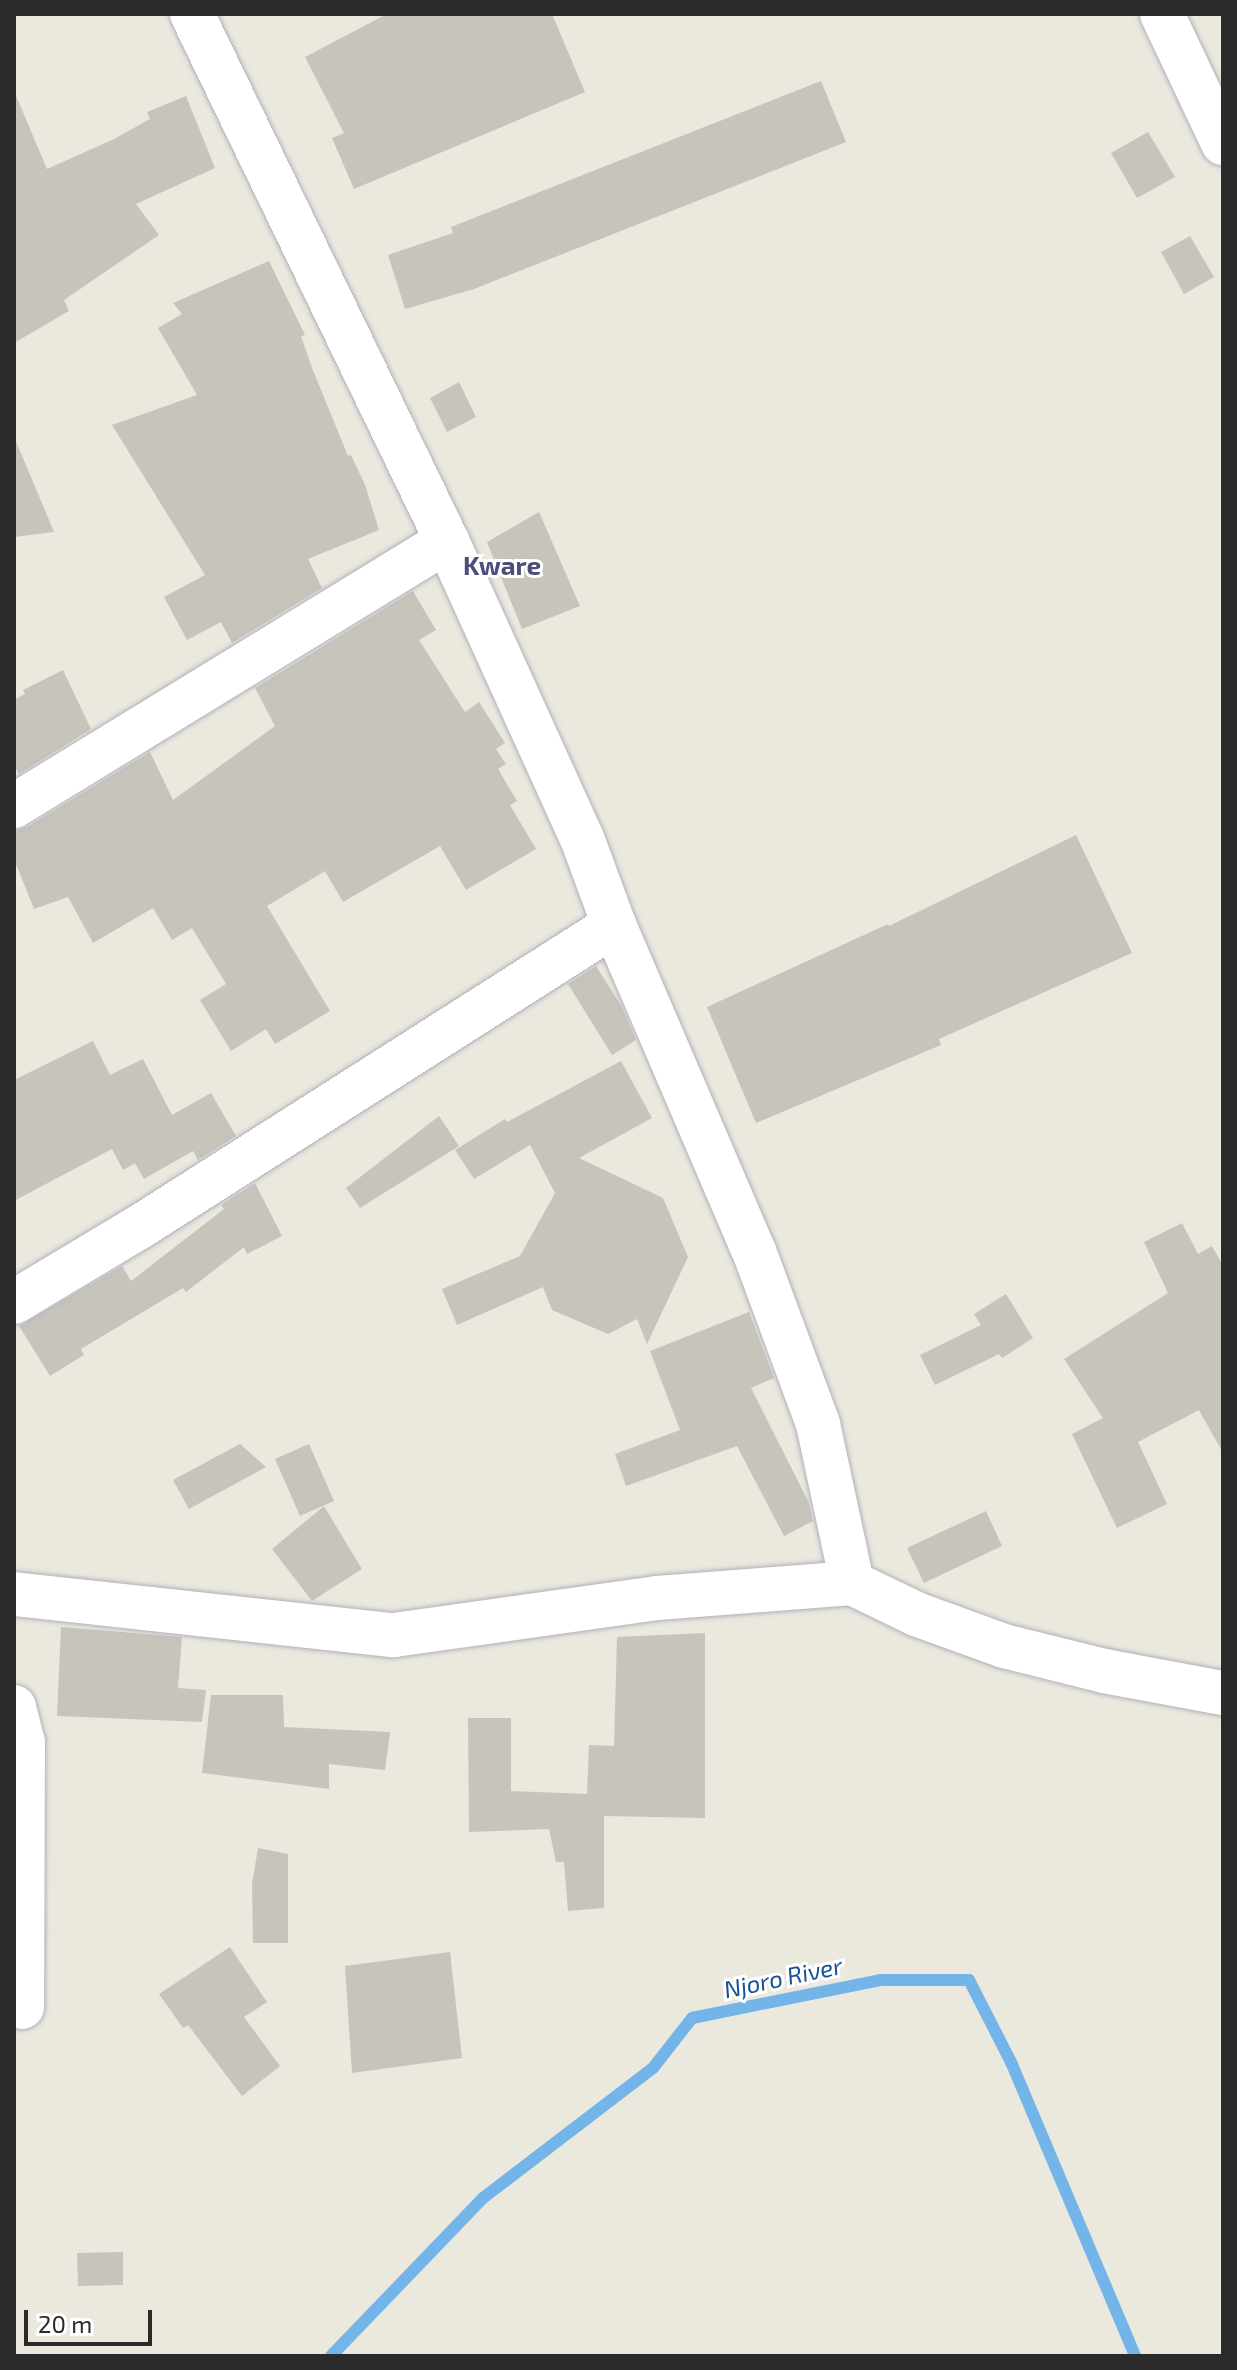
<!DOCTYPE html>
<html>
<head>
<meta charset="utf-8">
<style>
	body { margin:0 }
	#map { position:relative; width:1237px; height:2370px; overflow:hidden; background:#ebe8dd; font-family:"Exo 2",sans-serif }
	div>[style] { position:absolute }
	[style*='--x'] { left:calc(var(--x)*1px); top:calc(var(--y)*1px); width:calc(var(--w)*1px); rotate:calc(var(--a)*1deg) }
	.stream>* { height:12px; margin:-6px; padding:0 6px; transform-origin:6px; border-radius:6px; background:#74b5e9 }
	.building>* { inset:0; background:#c7c4bc }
	.roads { filter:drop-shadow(0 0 2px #b0b0bd) drop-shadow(0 0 2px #b0b0bd) }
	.minor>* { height:44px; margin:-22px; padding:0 22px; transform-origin:22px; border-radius:22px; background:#fff }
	span { translate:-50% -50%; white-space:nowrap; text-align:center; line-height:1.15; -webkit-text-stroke:6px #fff; paint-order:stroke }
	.water-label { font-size:24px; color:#145195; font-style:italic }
	.quarter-label { font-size:26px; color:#4d4d79; font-weight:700 }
	.frame { position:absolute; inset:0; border:16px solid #2a2a2a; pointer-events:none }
	.scale { position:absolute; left:24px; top:2310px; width:128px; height:36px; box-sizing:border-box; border:4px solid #2a2a2a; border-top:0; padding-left:10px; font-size:24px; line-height:28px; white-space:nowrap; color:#2a2a2a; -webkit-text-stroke:6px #fff; paint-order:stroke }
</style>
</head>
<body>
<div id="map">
	<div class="stream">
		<div style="--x:331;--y:2356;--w:219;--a:-46.1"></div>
		<div style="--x:483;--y:2198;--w:214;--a:-37.4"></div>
		<div style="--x:653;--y:2068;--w:63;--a:-52"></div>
		<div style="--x:692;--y:2018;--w:192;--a:-11.4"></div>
		<div style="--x:880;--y:1980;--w:89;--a:0"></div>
		<div style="--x:969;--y:1980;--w:92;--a:62.9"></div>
		<div style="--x:1011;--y:2062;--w:319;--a:67.1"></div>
	</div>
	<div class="building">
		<div style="clip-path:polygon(387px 14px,552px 14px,585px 92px,354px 189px,332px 138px,344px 133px,305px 57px)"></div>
		<div style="clip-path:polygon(821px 81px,846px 142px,474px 289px,405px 309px,388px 255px,453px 233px,451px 227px)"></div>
		<div style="clip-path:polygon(14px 91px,47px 169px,114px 139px,150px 119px,147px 112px,186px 96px,215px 168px,136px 204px,159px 235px,64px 300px,69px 311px,14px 343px)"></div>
		<div style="clip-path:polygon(1148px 132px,1175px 177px,1137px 198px,1111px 153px)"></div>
		<div style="clip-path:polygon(1190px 236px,1214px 277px,1184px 294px,1161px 252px)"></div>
		<div style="clip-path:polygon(269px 261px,305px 335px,301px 336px,312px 368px,348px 456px,351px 455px,365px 485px,379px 530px,308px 559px,322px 588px,232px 643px,221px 622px,187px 640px,164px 597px,205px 575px,112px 425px,197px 395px,158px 328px,182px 314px,173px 303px)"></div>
		<div style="clip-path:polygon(459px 382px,476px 417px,447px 432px,430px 398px)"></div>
		<div style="clip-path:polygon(14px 439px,15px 439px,54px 532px,14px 537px)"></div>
		<div style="clip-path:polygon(539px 512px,580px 606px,522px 629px,487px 542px)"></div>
		<div style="clip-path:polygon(413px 591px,436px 630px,419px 640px,465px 712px,479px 702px,505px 743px,496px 749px,506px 764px,498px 769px,517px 801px,510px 805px,536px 849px,466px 890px,440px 846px,343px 902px,325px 871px,267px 906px,330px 1011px,275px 1044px,266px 1029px,231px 1051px,200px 1000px,226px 984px,192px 928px,172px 940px,153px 908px,93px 943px,68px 897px,34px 909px,14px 859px,14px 831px,27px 827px,150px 752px,173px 800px,275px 726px,255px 688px)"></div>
		<div style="clip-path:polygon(63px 670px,91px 729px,19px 774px,14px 765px,14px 700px,25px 694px,23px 690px)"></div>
		<div style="clip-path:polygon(1076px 835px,1132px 953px,939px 1039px,941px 1045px,756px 1123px,707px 1007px,888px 924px,889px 926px)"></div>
		<div style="clip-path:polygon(596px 966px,622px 1007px,636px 1040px,612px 1055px,568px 984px)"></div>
		<div style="clip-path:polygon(93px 1041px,110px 1075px,143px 1059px,172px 1115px,211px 1093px,236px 1136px,198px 1160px,193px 1151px,144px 1179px,135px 1163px,123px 1170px,112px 1149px,14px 1201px,14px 1080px)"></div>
		<div style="clip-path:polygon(621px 1061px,652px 1118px,579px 1158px,663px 1198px,688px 1257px,647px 1344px,637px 1319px,608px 1334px,552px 1310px,543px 1287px,457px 1325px,442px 1289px,520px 1256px,555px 1193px,530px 1145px,474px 1179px,455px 1150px,505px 1119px,507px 1122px)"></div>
		<div style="clip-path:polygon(439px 1116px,459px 1146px,360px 1208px,346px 1188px)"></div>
		<div style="clip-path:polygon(255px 1183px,282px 1236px,247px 1254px,244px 1247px,186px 1292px,183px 1288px,81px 1349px,84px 1355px,50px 1376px,19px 1326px,122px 1266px,131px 1281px,224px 1209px,221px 1205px)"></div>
		<div style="clip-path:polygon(1182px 1223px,1198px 1254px,1212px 1246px,1223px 1266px,1223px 1453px,1199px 1410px,1138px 1442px,1167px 1504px,1117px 1528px,1072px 1434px,1103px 1418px,1064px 1359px,1168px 1293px,1144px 1242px)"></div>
		<div style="clip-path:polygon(1006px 1294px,1033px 1338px,1002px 1358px,999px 1354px,935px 1385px,920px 1355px,981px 1325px,974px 1314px)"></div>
		<div style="clip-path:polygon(749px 1312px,774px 1378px,751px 1388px,809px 1503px,813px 1521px,784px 1536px,737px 1446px,626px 1486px,615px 1454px,680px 1430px,650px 1351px)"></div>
		<div style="clip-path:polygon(240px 1444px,266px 1467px,189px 1509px,173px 1480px)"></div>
		<div style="clip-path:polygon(309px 1444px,334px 1501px,300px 1516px,275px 1459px)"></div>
		<div style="clip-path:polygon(324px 1506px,362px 1569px,312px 1601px,272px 1549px)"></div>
		<div style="clip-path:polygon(986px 1511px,1002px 1546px,924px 1583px,907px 1548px)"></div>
		<div style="clip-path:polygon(61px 1627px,182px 1637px,178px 1688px,206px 1690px,202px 1722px,57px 1716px)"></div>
		<div style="clip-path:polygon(705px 1633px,705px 1818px,604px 1816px,604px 1908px,568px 1911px,564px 1862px,556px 1862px,549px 1829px,469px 1832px,468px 1718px,511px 1718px,511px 1791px,587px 1794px,589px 1745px,614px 1746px,617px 1637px)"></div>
		<div style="clip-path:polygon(211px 1695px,283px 1695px,284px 1727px,390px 1732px,385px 1770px,329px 1764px,329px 1789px,202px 1773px)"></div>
		<div style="clip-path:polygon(258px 1848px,288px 1854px,288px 1943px,253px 1943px,252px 1884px)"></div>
		<div style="clip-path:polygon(230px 1947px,267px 2002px,244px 2017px,280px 2066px,242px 2096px,188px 2025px,183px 2028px,159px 1994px)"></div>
		<div style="clip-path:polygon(450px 1952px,462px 2058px,352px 2073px,345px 1966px)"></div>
		<div style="clip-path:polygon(123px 2252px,123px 2285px,78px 2286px,77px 2253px)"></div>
	</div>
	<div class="roads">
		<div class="minor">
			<div style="--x:192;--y:14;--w:585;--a:64.18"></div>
			<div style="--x:447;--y:541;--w:326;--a:65.6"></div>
			<div style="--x:582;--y:838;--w:93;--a:69.8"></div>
			<div style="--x:614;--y:925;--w:355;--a:66.8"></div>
			<div style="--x:754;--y:1251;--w:184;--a:69.7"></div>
			<div style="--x:818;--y:1424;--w:163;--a:77.9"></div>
			<div style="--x:1162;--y:14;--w:143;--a:64.7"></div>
			<div style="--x:14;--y:806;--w:508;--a:-31.47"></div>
			<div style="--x:14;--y:1302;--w:148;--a:-30.9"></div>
			<div style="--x:141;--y:1226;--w:561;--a:-32.47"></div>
			<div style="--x:14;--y:1594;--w:382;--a:6.2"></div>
			<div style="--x:394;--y:1635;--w:266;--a:-8"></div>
			<div style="--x:657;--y:1598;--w:196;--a:-4.4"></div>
			<div style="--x:852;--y:1583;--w:71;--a:25.8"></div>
			<div style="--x:916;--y:1614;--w:94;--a:20"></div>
			<div style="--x:1004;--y:1646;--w:103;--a:14"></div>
			<div style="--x:1104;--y:1671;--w:121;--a:10.5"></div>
			<div style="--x:14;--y:1707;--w:36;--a:76"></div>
			<div style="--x:23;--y:1742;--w:265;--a:90.2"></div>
		</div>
	</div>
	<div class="water-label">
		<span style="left:783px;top:1977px;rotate:-12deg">Njoro River</span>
	</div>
	<div class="quarter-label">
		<span style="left:502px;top:565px">Kware</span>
	</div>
	<div class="frame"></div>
	<div class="scale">20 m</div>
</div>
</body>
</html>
